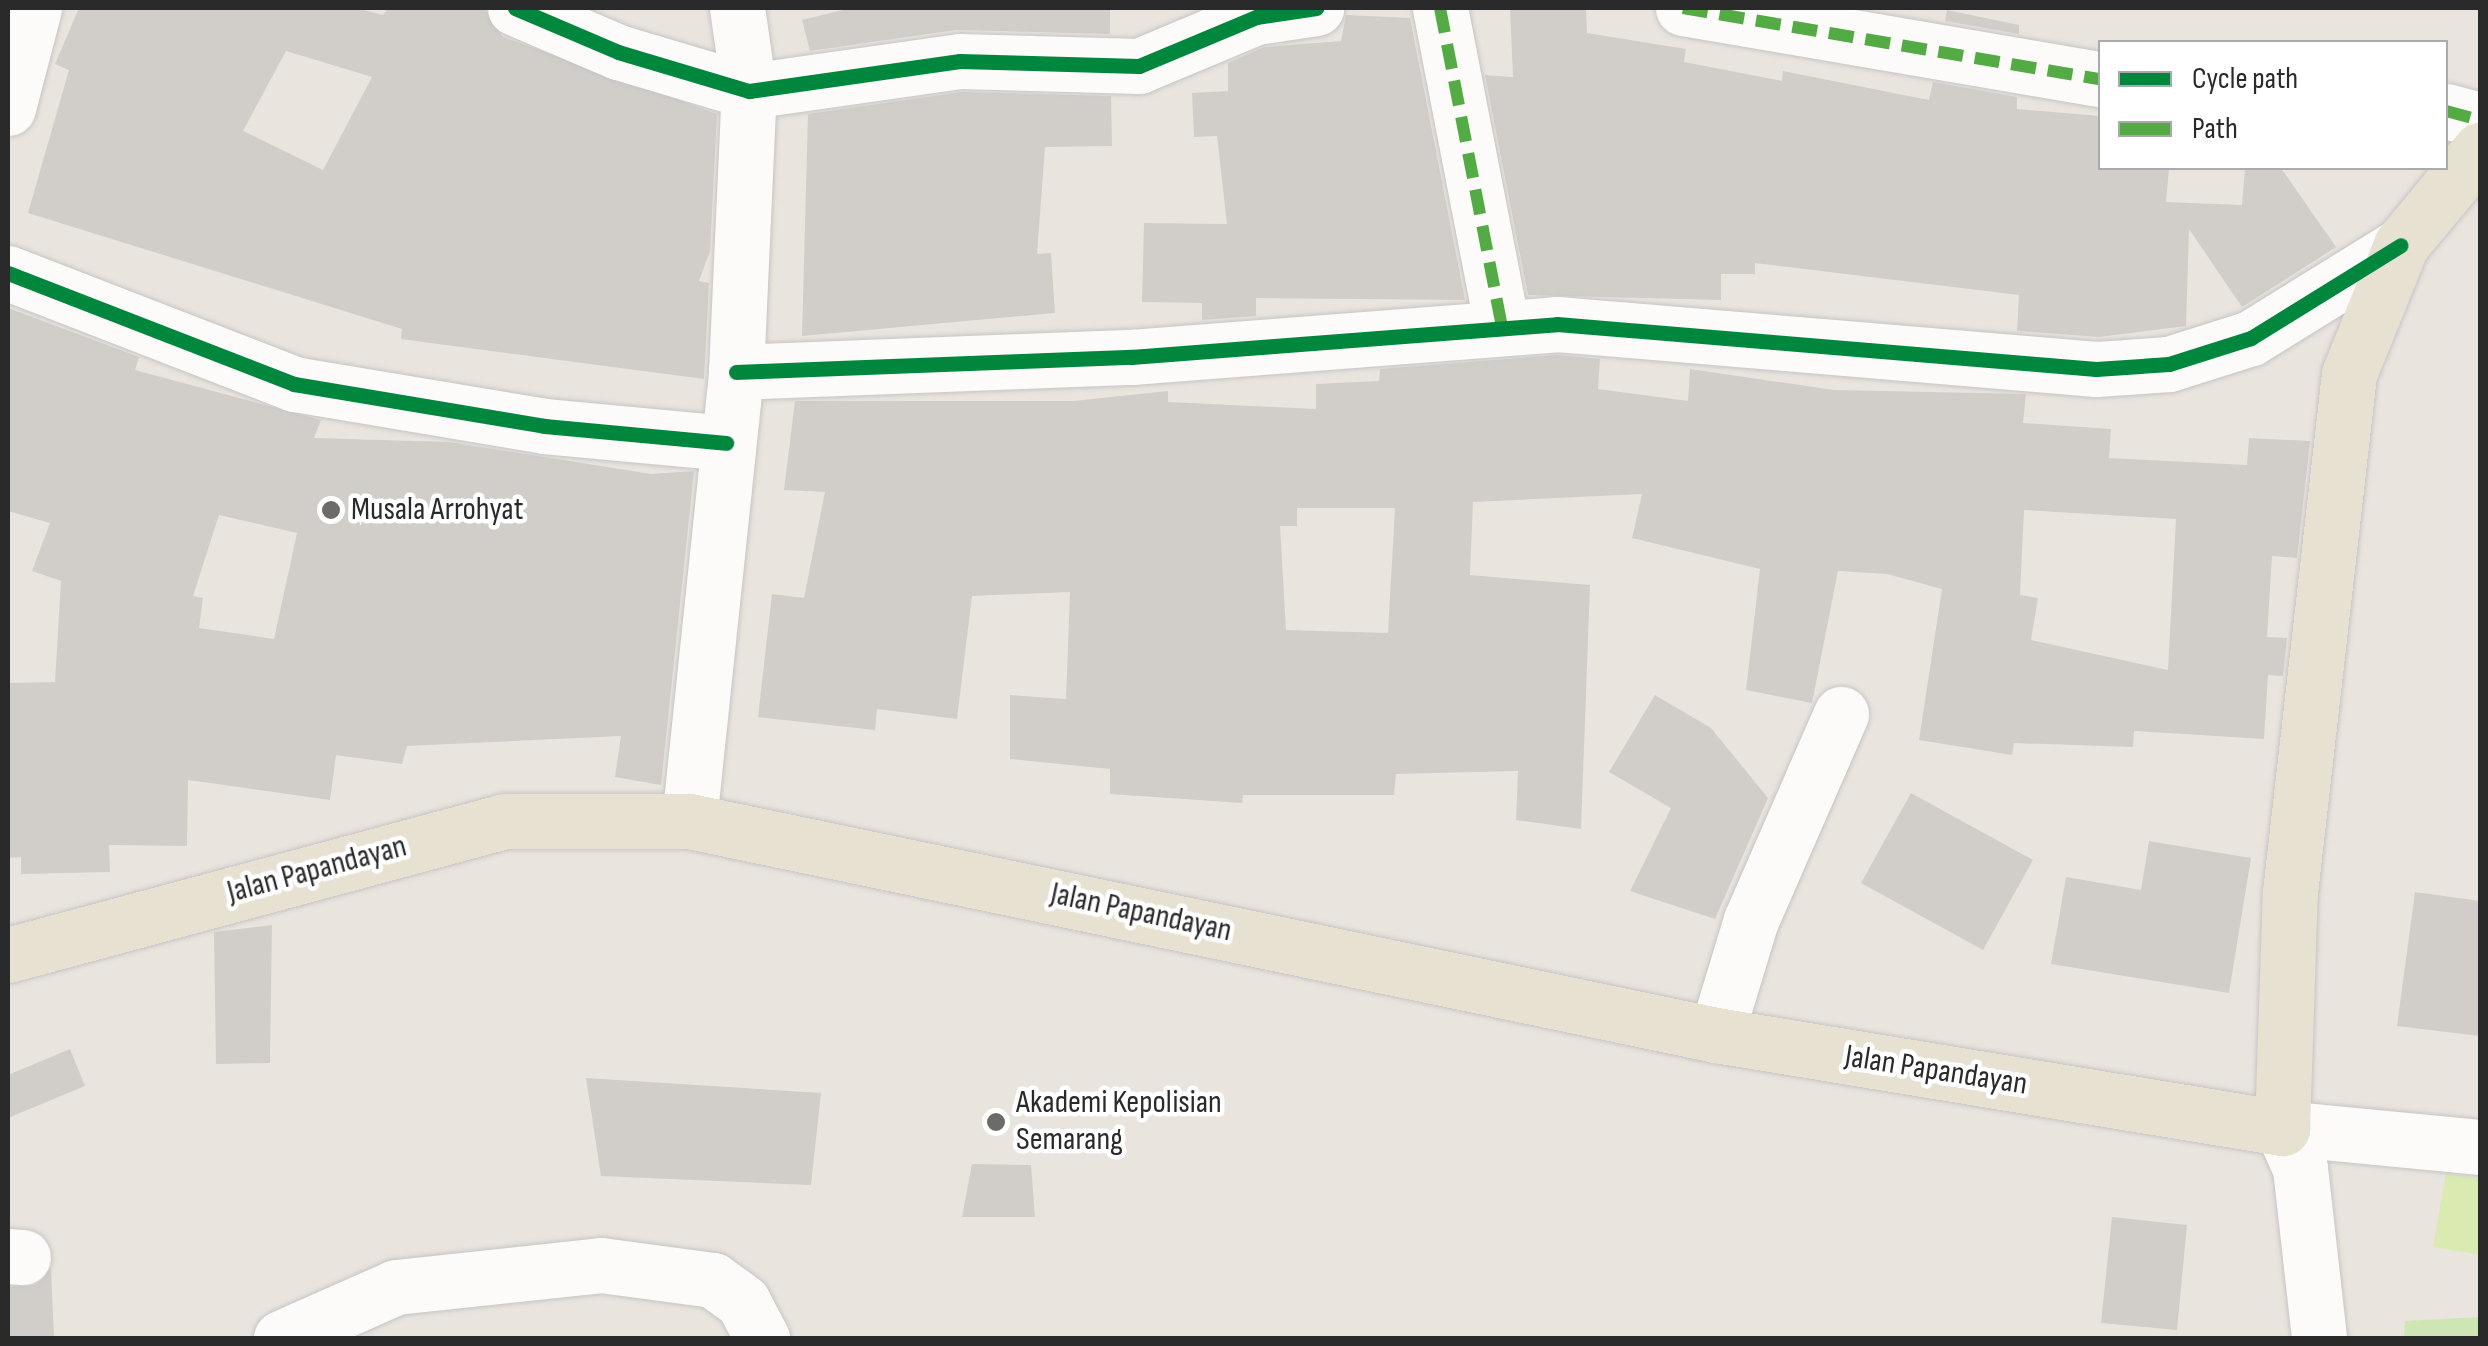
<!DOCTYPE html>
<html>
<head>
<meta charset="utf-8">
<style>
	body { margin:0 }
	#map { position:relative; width:2488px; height:1346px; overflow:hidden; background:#e9e4de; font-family:"Sofia Sans Condensed",sans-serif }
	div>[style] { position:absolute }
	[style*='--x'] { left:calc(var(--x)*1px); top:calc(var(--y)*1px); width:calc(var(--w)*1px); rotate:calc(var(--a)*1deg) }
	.green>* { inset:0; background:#cde6b4 }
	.pitch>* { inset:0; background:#daebb1 }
	.building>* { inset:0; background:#d1ceca }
	.roads { filter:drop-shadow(0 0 2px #c6c4c5) drop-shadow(0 0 2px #c6c4c5) }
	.minor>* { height:55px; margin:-27.5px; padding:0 27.5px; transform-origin:27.5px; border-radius:27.5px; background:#fcfbfa }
	.major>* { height:55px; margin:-27.5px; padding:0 27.5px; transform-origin:27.5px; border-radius:27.5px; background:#e7e1d2 }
	.quiet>* { height:12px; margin-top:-6px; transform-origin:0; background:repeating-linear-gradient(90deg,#53ab44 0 25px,transparent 0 37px) }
	.cycleway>* { height:15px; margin:-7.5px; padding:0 7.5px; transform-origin:7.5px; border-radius:7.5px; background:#00873e }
	.dots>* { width:28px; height:28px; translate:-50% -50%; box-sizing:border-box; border:5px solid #fff; border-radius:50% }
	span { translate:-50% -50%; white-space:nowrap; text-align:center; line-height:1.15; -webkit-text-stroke:9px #fff; paint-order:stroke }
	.poi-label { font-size:32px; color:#2a2a2a }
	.left { translate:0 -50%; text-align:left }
	.street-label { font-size:32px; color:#2a2a2a }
	.frame { position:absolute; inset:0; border:10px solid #2a2a2a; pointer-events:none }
	.legend { position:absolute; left:2098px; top:40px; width:350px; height:130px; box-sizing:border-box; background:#fff; border:2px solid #aaa; margin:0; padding:12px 18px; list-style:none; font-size:30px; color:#2a2a2a }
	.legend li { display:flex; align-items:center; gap:20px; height:50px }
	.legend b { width:50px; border:2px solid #aaa }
</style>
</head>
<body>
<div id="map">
	<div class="green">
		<div style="clip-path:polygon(2480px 1317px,2480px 1338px,2404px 1338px,2405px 1321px)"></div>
	</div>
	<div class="pitch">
		<div style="clip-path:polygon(2446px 1173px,2480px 1179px,2480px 1255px,2433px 1247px)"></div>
	</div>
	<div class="building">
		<div style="clip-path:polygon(evenodd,79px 8px,356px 8px,383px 15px,388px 8px,484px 8px,503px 37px,717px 114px,710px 251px,699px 281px,709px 283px,704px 379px,401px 339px,402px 329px,28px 213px,69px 70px,55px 64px,79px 8px,286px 51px,372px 77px,323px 170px,243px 131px,286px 51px)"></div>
		<div style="clip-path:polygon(851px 8px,1110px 8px,1110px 34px,956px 30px,810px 51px,802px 20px)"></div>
		<div style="clip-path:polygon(1510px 8px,1586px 8px,1587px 33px,1686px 49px,1684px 62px,1782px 81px,1783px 71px,1929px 100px,1933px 82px,2017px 97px,2017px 109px,2100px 116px,2100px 168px,2169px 168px,2166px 202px,2242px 205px,2245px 168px,2281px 168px,2336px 247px,2242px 307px,2189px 229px,2186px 326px,2099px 337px,2017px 331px,2019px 295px,1755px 263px,1755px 274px,1721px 274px,1721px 300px,1528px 295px,1485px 75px,1513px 77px)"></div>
		<div style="clip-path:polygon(1947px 10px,2019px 25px,2019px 34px,1945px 21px)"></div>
		<div style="clip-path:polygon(1346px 15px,1410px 18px,1465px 300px,1256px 298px,1256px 316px,1202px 320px,1202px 303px,1142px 302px,1144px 223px,1227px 224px,1217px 136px,1194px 137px,1192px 93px,1228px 91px,1228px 63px,1264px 47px,1341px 41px)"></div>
		<div style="clip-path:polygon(962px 92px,1111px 96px,1112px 146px,1045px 147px,1037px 254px,1051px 253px,1055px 313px,802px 336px,808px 114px)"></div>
		<div style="clip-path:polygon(evenodd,8px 308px,139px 357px,135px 370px,321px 420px,314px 438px,449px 442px,651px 474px,694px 471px,661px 785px,615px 777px,621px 736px,407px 746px,402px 764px,336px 755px,330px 800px,188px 780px,187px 846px,109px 845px,110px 872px,21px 874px,21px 857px,8px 858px,8px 683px,55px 682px,61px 581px,32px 571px,50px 523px,8px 511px,8px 308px,219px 515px,297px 533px,274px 639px,199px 628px,203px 598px,193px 596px,219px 515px)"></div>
		<div style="clip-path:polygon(evenodd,1557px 355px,1600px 359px,1598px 389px,1688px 401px,1690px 369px,1834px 390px,2026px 394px,2023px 423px,2111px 429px,2109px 458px,2247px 465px,2249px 438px,2310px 441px,2297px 558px,2272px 556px,2267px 637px,2287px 638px,2283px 676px,2268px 675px,2264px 739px,2134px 731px,2133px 747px,2014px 743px,2012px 755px,1919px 740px,1942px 589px,1887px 574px,1838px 571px,1812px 703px,1746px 690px,1760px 569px,1632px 538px,1642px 494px,1473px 502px,1470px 575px,1590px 585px,1581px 829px,1516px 820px,1518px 771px,1396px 774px,1394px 795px,1243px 795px,1242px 803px,1110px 794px,1110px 769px,1010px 759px,1010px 695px,1066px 699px,1070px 592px,972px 596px,957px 719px,877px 709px,875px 730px,758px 717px,772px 594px,804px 598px,825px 492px,784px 490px,795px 401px,1074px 401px,1168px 391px,1168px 402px,1316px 409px,1316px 384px,1379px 381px,1380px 369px,1557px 355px,1297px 508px,1395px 508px,1388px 633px,1286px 630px,1280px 526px,1297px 526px,1297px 508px,1557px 355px,2024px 510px,2176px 519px,2168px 670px,2031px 640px,2038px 598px,2020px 595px,2024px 510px)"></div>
		<div style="clip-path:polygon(1655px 695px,1711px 728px,1768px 798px,1715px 919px,1630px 891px,1671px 808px,1609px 772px)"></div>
		<div style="clip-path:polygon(1911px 793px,2033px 860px,1983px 950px,1861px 883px)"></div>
		<div style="clip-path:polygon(2149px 841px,2251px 858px,2229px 993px,2051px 964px,2066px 877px,2141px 890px)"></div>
		<div style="clip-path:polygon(2415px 892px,2480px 901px,2480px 1036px,2397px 1026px)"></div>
		<div style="clip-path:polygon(272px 925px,270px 1063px,216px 1064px,214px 932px)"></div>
		<div style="clip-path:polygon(70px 1049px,85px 1086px,8px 1118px,8px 1075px)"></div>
		<div style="clip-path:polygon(586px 1078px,821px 1093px,811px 1185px,601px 1176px)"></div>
		<div style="clip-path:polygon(972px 1164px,1031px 1165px,1035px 1217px,962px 1217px)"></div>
		<div style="clip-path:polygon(2112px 1217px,2187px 1225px,2177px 1330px,2101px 1323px)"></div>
		<div style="clip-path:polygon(51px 1268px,54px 1338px,8px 1338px,8px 1287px,36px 1285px)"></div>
	</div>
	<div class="roads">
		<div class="minor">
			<div style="--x:515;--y:8;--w:112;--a:23.1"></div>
			<div style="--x:618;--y:52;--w:137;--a:16.6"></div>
			<div style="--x:749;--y:91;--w:213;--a:-8.1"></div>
			<div style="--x:960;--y:61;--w:179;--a:1.6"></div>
			<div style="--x:1139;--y:66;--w:127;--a:-22.7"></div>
			<div style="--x:1256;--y:17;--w:61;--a:-8.5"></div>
			<div style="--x:1440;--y:8;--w:324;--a:79"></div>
			<div style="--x:1683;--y:8;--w:423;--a:9.7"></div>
			<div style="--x:8;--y:108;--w:103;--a:-75.4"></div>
			<div style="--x:2446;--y:111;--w:35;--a:15"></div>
			<div style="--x:8;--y:273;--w:307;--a:21.2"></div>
			<div style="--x:294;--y:384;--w:254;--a:9.5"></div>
			<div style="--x:544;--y:426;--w:183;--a:5.3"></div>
			<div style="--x:736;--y:372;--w:395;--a:-2.2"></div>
			<div style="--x:1131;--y:357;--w:427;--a:-4.4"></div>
			<div style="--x:1557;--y:324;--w:541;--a:4.77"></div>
			<div style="--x:2096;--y:369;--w:73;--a:-3.9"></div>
			<div style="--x:2169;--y:364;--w:86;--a:-17.6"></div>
			<div style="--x:2251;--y:338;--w:176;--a:-31.8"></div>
			<div style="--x:689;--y:821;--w:451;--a:-84"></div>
			<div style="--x:736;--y:372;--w:281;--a:-87.4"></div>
			<div style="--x:749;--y:91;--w:84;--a:-98.2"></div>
			<div style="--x:1716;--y:1035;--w:120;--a:-73.1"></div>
			<div style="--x:1751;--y:920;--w:225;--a:-66.4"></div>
			<div style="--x:2282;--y:1128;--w:44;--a:65.8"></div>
			<div style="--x:2300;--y:1168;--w:171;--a:83.6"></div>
			<div style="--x:2282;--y:1128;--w:199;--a:5.5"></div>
			<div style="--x:8;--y:1256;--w:15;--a:4"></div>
			<div style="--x:281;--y:1338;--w:126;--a:-23.9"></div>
			<div style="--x:396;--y:1287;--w:206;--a:-6.1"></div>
			<div style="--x:601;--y:1265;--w:113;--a:7.6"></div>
			<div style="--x:713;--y:1280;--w:37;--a:36"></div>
			<div style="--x:743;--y:1302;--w:41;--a:62.2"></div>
		</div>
		<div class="major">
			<div style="--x:8;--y:955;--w:515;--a:-15.09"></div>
			<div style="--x:505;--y:821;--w:184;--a:0"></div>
			<div style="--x:689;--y:821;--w:1049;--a:11.77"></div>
			<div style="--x:1716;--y:1035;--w:574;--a:9.33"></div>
			<div style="--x:2282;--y:1128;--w:236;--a:-88.1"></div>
			<div style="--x:2290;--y:892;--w:521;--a:-83.5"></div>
			<div style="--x:2349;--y:374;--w:139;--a:-68"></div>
			<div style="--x:2401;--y:245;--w:124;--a:-50.3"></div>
		</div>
	</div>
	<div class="quiet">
		<div style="--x:1440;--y:8;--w:324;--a:79"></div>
		<div style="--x:1683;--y:8;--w:423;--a:9.7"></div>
		<div style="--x:2446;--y:111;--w:35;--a:15"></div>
	</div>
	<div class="cycleway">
		<div style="--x:515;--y:8;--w:112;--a:23.1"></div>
		<div style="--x:618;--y:52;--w:137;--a:16.6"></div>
		<div style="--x:749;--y:91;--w:213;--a:-8.1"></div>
		<div style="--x:960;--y:61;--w:179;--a:1.6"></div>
		<div style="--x:1139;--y:66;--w:127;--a:-22.7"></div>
		<div style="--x:1256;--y:17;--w:61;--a:-8.5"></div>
		<div style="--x:8;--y:273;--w:307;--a:21.2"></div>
		<div style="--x:294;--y:384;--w:254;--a:9.5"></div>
		<div style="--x:544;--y:426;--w:183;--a:5.3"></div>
		<div style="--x:736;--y:372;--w:395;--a:-2.2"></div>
		<div style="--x:1131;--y:357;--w:427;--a:-4.4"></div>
		<div style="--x:1557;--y:324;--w:541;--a:4.77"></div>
		<div style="--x:2096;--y:369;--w:73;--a:-3.9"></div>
		<div style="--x:2169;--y:364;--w:86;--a:-17.6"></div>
		<div style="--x:2251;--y:338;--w:176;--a:-31.8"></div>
	</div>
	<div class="dots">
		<div style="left:331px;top:510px;background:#6d6b69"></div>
		<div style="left:996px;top:1122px;background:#6d6b69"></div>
	</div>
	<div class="poi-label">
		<span class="left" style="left:351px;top:510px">Musala Arrohyat</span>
		<span class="left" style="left:1016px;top:1122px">Akademi Kepolisian<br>Semarang</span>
	</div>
	<div class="street-label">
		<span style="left:317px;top:870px;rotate:-15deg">Jalan Papandayan</span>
		<span style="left:1141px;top:913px;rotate:12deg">Jalan Papandayan</span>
		<span style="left:1936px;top:1071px;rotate:9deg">Jalan Papandayan</span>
	</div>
	<div class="frame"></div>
	<ul class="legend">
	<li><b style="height:12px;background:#00873e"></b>Cycle path</li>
	<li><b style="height:12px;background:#53ab44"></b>Path</li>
	</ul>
</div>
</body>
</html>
